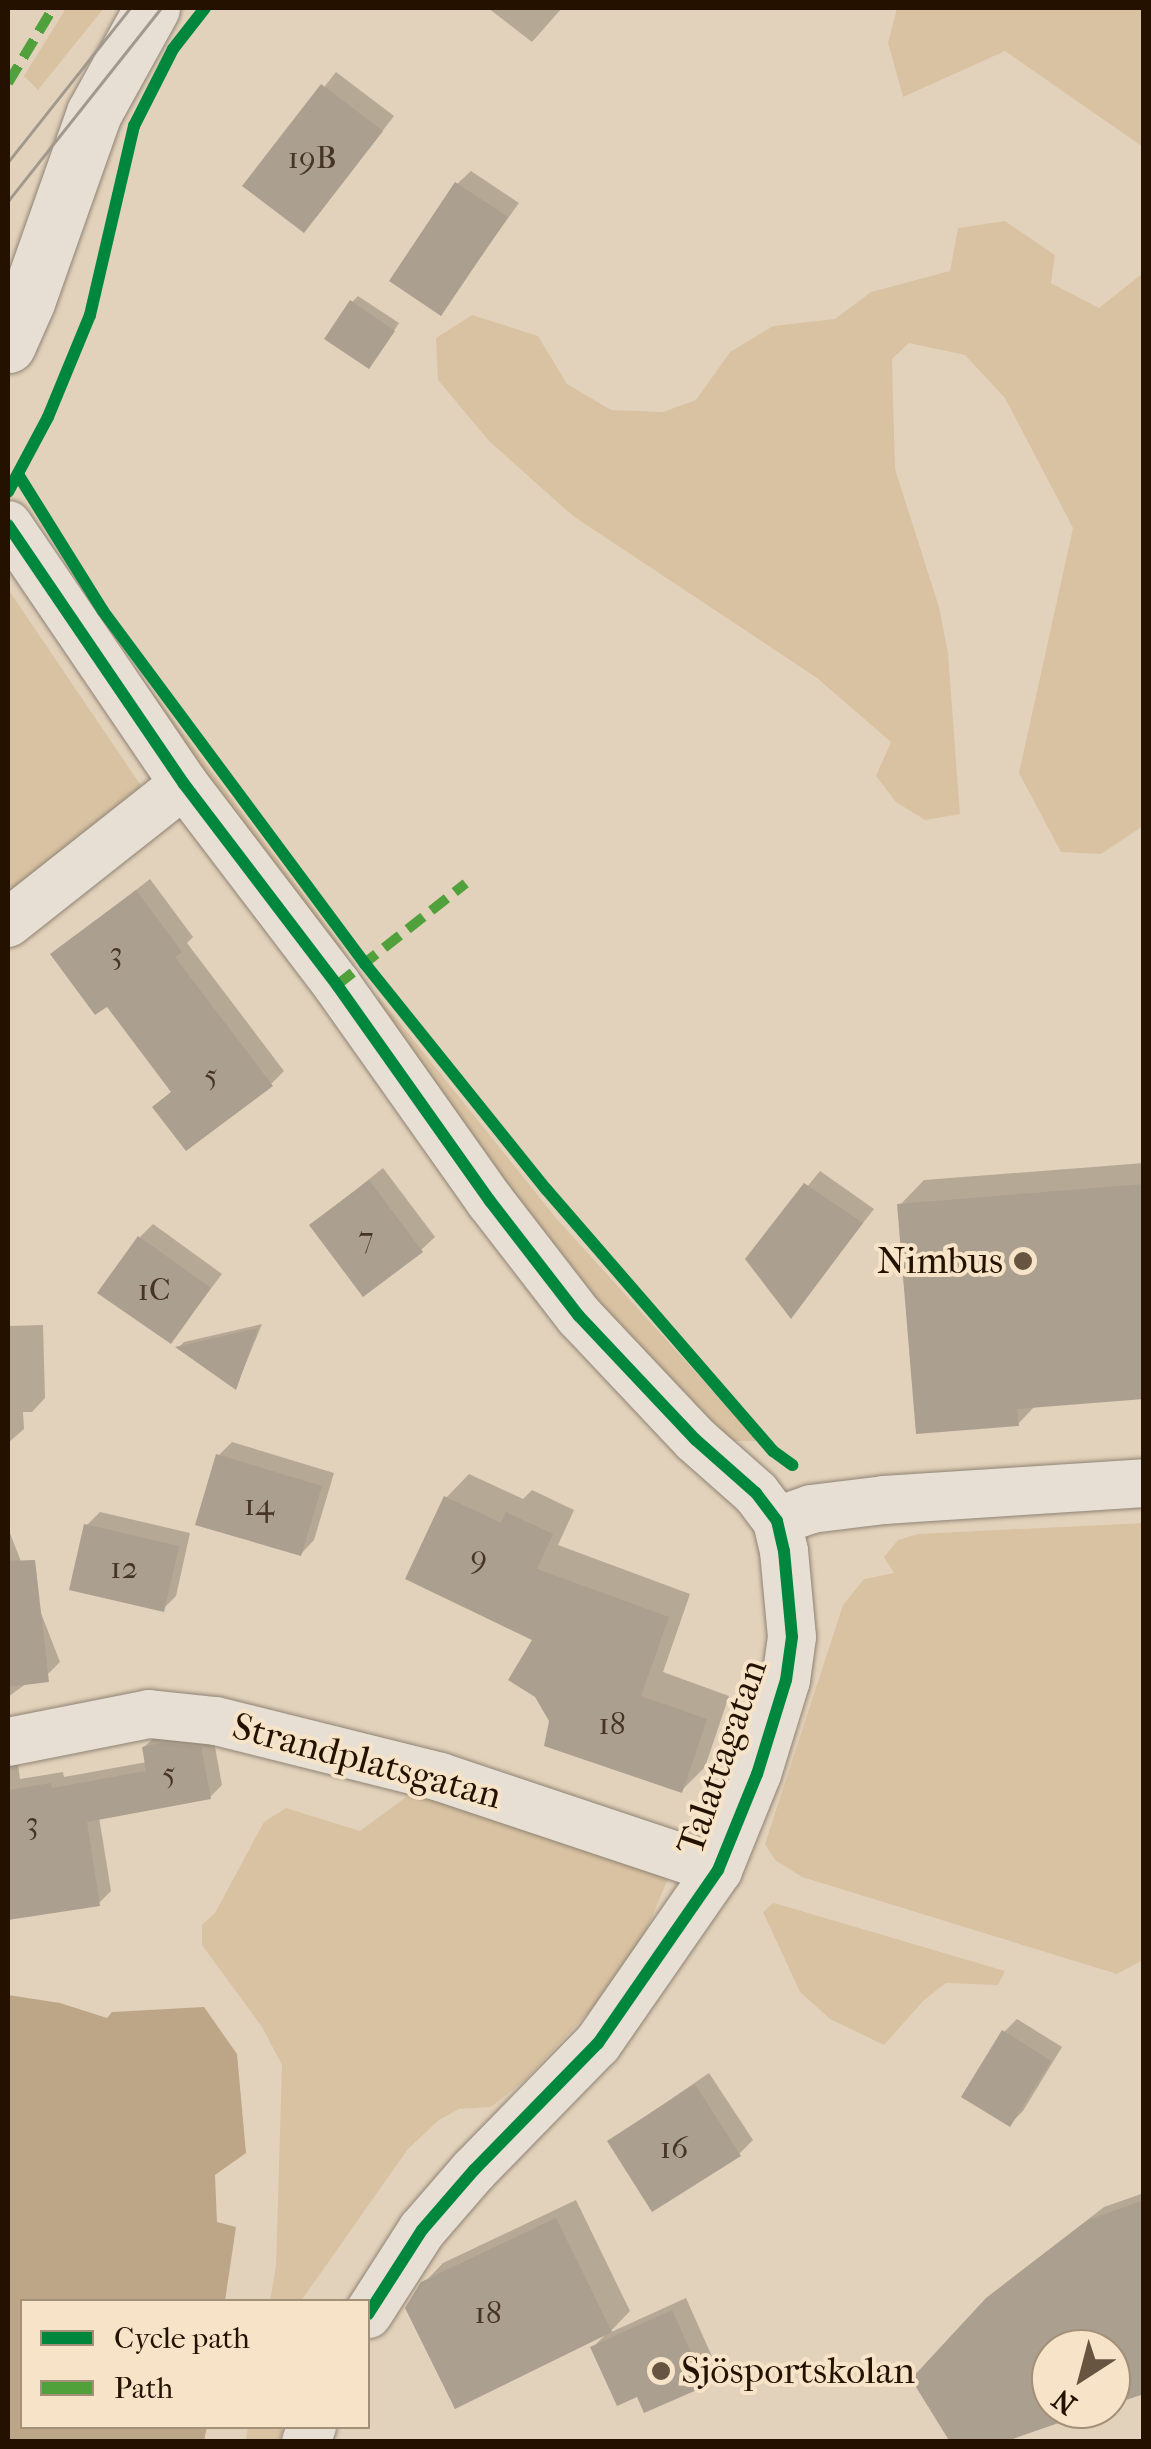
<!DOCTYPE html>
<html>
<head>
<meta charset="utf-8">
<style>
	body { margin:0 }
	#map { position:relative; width:1151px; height:2449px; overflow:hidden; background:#e3d2bb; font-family:"IM FELL French Canon",serif }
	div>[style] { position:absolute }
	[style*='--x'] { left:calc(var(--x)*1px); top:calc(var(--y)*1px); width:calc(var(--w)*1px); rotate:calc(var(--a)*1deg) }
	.green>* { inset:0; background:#d9c2a2 }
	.water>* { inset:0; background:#bda687 }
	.shadow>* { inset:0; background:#0003 }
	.building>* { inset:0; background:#ab9f8f }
	.roads { filter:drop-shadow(0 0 2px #8e8374) drop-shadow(0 0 2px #8e8374) }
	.minor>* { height:48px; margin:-24px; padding:0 24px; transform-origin:24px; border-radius:24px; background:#e7dfd3 }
	.tertiary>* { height:55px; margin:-27.5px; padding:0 27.5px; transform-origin:27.5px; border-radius:27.5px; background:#e7dfd3 }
	.tram>* { height:2.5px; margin:-1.25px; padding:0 1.25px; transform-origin:1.25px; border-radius:1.25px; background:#a1988e }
	.quiet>* { height:10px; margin-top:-5px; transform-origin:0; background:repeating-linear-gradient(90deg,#50a03c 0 20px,transparent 0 30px) }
	.cycleway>* { height:12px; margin:-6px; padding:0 6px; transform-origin:6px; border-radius:6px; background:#00873e }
	.dots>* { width:28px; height:28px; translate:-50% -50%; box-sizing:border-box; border:5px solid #f7e4c8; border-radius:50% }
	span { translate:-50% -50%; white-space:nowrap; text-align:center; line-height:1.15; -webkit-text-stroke:8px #f7e4c8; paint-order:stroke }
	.number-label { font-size:32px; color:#463424 }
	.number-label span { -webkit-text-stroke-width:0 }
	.poi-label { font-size:38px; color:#241100 }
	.right { translate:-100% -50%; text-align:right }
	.left { translate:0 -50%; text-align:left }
	.street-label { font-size:38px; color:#241100 }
	.frame { position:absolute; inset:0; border:10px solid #241100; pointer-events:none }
	.legend { position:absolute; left:20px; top:2299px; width:350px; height:130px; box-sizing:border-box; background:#f7e4c8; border:2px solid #a39078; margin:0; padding:12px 18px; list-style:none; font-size:30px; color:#241100 }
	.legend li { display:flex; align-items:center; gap:20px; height:50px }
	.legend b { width:50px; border:2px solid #a39078 }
	.north { position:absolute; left:1031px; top:2329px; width:100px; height:100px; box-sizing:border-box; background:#f7e4c8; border:2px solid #a39078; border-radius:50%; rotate:216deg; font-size:28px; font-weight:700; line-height:40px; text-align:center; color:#241100 }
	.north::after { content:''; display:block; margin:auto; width:35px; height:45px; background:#675541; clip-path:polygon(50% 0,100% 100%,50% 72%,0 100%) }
</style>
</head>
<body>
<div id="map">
	<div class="green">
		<div style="clip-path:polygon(66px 8px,104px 8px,38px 90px,24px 76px)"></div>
		<div style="clip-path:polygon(897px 8px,1143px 8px,1143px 147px,1005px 51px,903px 97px,888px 43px)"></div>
		<div style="clip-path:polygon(1005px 221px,1055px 255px,1051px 283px,1099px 308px,1143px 273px,1143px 826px,1101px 854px,1061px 852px,1019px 773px,1073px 528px,1005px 398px,965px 355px,909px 343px,892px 359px,895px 469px,939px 607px,948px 653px,960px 814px,925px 820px,896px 802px,876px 776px,891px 742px,817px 678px,573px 516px,489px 441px,438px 380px,436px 338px,472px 315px,538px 336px,567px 384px,611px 410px,663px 412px,696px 400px,730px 352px,773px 326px,835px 319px,871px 292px,950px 271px,958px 228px)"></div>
		<div style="clip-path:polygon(8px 589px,146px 793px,8px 897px)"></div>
		<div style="clip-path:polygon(104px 627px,344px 949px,321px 947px)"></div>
		<div style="clip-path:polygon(379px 997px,556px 1218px,758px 1441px,735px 1441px,722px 1434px,671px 1388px,506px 1194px,377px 1005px)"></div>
		<div style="clip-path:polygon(1143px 1523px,1143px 1960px,1117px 1974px,802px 1877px,775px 1860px,765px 1844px,843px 1605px,864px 1579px,894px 1573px,884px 1557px,898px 1540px,918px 1534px)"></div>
		<div style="clip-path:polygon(433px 1788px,674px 1864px,646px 1931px,602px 1998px,525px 2080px,491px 2107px,459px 2109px,439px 2120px,408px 2149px,301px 2301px,270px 2301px,276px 2266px,282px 2065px,262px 2027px,202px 1945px,202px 1925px,215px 1913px,264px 1822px,286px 1808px,360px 1831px,406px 1797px)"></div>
		<div style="clip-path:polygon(773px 1903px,791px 1908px,1005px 1971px,998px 1985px,946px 1983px,924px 2000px,884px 2045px,830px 2019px,800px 1992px,763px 1912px)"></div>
		<div style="clip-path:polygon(248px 2426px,284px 2426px,284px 2427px,279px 2441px,246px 2441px)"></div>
	</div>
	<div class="water">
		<div style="clip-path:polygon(8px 1995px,60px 2003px,107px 2018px,112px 2012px,204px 2007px,237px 2054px,246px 2153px,215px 2175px,217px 2222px,236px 2227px,225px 2301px,22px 2302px,22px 2426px,207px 2427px,204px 2441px,8px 2441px)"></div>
	</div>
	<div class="shadow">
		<div style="clip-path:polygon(488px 8px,562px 8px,532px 42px)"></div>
		<div style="clip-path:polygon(336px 72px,394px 116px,317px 216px,246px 186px)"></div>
		<div style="clip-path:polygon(471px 171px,519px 203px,441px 312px,457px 184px)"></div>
		<div style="clip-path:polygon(358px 296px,399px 323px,375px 360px,352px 302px)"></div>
		<div style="clip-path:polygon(150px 879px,193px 937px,187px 943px,284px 1071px,271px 1084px,155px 1107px,173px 1090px,107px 1003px,53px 954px)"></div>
		<div style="clip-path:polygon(1144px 1163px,1144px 1397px,1036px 1405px,1018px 1424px,900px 1205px,924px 1180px)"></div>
		<div style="clip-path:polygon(383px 1168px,435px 1237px,421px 1250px,312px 1225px)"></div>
		<div style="clip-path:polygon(820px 1171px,874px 1209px,791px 1315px,748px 1259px)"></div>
		<div style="clip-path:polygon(153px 1224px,222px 1274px,171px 1341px,140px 1237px)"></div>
		<div style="clip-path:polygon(262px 1324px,236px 1387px,179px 1347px,184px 1342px)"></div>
		<div style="clip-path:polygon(43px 1325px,45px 1398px,32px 1412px,23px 1412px,24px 1429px,8px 1443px,8px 1326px)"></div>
		<div style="clip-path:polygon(232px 1442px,334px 1473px,314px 1540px,301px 1554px,218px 1456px)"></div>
		<div style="clip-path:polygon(469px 1474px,523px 1499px,532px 1490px,574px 1510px,558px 1545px,690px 1594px,663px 1672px,729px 1696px,705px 1767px,682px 1790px,551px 1721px,535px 1639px,446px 1498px)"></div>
		<div style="clip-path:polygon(100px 1512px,190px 1533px,176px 1596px,163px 1609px,86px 1526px)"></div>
		<div style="clip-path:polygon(8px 1528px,60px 1662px,41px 1681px,27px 1683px,8px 1697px)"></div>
		<div style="clip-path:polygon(157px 1735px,213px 1736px,222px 1785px,210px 1797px,99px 1817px,111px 1891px,99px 1903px,8px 1918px,8px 1753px,17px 1757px,20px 1779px,63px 1772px,64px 1777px,147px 1762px,144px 1747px)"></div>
		<div style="clip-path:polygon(1017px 2019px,1062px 2047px,1023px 2111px,1010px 2124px,1004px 2032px)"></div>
		<div style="clip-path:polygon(709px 2073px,753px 2140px,739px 2154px,610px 2141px)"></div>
		<div style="clip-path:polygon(1144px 2193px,1144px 2377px,1111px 2402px,1111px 2349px,1051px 2349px,1051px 2409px,1092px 2409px,997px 2442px,1003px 2285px,1104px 2207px)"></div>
		<div style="clip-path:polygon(576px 2200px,630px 2311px,609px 2333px,686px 2298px,718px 2370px,704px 2383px,638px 2394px,593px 2347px,608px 2332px,423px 2284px,443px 2263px)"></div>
	</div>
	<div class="building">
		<div style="clip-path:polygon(321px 84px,383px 131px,304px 233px,242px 186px)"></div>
		<div style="clip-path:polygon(455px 182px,508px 217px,441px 316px,389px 281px)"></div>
		<div style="clip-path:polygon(350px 300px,395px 331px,369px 369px,324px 339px)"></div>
		<div style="clip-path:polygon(136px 890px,182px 952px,175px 957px,273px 1086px,186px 1151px,152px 1107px,171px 1092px,107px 1007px,95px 1015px,50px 954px)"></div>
		<div style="clip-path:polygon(369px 1180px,423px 1252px,363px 1297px,309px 1225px)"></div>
		<div style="clip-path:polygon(804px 1183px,863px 1223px,791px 1319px,745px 1259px)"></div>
		<div style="clip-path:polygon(1144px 1184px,1144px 1399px,1017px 1409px,1019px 1426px,916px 1434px,897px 1204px)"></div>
		<div style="clip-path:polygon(138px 1236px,211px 1288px,171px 1344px,97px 1293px)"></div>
		<div style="clip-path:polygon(258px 1328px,236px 1390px,175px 1347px)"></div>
		<div style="clip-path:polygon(216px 1454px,322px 1486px,301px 1556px,195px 1525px)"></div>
		<div style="clip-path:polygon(444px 1496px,501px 1523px,506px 1512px,553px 1534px,537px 1569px,669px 1617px,641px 1696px,707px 1719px,682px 1793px,544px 1746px,549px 1721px,535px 1697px,508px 1680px,532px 1640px,405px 1579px)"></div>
		<div style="clip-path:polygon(84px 1524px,179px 1546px,164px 1612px,69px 1590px)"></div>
		<div style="clip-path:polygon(35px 1560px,49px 1682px,8px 1687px,8px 1561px)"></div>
		<div style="clip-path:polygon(161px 1743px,201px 1747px,211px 1799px,87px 1822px,100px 1906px,8px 1920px,8px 1790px,51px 1783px,52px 1788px,146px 1771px,142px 1747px)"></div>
		<div style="clip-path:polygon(1002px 2030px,1051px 2061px,1010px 2127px,961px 2097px)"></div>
		<div style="clip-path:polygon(695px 2084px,741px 2156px,652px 2212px,607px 2141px)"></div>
		<div style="clip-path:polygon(1144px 2200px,1144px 2394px,1111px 2405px,1111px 2349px,1051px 2349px,1051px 2409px,1099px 2409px,1004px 2442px,950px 2442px,911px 2379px,986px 2298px,1088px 2220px)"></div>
		<div style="clip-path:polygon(556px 2218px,612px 2332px,455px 2409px,405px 2308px,421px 2282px)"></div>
		<div style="clip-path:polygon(672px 2310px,706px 2386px,644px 2413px,637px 2397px,617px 2406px,590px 2347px)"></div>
	</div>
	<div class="roads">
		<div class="minor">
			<div style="--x:8;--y:525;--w:313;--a:55.8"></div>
			<div style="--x:184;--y:784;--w:253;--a:52.7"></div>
			<div style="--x:337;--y:985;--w:265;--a:54.7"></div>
			<div style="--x:490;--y:1201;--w:145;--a:52.3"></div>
			<div style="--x:579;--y:1316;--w:170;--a:46.7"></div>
			<div style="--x:696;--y:1440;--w:80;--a:41.5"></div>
			<div style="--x:756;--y:1493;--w:35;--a:53"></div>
			<div style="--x:777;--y:1521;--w:31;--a:77"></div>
			<div style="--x:784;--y:1551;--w:86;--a:84.7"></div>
			<div style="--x:792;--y:1637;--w:43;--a:97.9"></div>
			<div style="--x:786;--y:1680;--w:98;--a:107.1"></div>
			<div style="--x:757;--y:1774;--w:104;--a:112.1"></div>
			<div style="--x:718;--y:1870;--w:211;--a:124.7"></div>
			<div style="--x:598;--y:2043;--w:177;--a:134.3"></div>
			<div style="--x:474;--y:2170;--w:79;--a:130.9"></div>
			<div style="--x:422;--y:2230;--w:100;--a:122.7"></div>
			<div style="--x:8;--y:923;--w:224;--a:-38.3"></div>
			<div style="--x:777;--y:1521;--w:36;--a:-19"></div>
			<div style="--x:811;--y:1509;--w:74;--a:-7"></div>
			<div style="--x:884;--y:1500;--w:261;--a:-3.7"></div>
			<div style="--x:8;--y:1742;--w:144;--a:-11.2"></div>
			<div style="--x:149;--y:1714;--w:67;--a:6"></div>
			<div style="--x:216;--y:1721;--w:231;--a:14"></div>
			<div style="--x:440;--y:1777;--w:293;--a:18.5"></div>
			<div style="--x:306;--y:2442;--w:17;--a:-69"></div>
		</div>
		<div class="tertiary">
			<div style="--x:8;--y:345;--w:47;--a:-66.2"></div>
			<div style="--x:27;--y:302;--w:201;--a:-70.5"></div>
			<div style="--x:94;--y:113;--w:120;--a:-61.1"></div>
		</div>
	</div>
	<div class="tram">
		<div style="--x:8;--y:162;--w:196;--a:-51.6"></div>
		<div style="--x:8;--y:201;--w:246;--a:-51.6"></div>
	</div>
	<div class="quiet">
		<div style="--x:8;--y:83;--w:87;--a:-59"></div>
		<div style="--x:337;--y:985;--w:164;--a:-38.3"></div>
	</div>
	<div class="cycleway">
		<div style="--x:19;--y:476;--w:159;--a:58.1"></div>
		<div style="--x:103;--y:611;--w:440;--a:53.4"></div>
		<div style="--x:365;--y:964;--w:289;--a:51.2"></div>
		<div style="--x:546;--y:1189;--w:347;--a:49.1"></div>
		<div style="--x:773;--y:1451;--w:24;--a:36"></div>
		<div style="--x:8;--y:492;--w:85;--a:-61.9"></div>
		<div style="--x:48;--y:417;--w:110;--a:-67.6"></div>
		<div style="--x:90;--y:315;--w:194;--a:-76.9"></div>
		<div style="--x:134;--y:126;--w:86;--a:-63.1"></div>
		<div style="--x:173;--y:49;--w:52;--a:-52"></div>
		<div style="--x:8;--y:525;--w:313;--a:55.8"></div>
		<div style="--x:184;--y:784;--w:253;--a:52.7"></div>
		<div style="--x:337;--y:985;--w:265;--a:54.7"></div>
		<div style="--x:490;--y:1201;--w:145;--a:52.3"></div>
		<div style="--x:579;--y:1316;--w:170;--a:46.7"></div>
		<div style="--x:696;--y:1440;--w:80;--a:41.5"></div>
		<div style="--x:756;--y:1493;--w:35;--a:53"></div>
		<div style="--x:777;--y:1521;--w:31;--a:77"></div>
		<div style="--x:784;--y:1551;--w:86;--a:84.7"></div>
		<div style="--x:792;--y:1637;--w:43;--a:97.9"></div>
		<div style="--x:786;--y:1680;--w:98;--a:107.1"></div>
		<div style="--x:757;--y:1774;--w:104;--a:112.1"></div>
		<div style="--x:718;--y:1870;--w:211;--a:124.7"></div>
		<div style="--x:598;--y:2043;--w:177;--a:134.3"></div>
		<div style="--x:474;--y:2170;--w:79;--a:130.9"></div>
		<div style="--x:422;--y:2230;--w:100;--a:122.7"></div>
	</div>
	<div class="dots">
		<div style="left:1023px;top:1261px;background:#675541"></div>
		<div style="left:661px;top:2371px;background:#675541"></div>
	</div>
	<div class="number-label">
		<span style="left:312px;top:158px">19B</span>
		<span style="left:116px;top:953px">3</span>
		<span style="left:211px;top:1075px">5</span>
		<span style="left:366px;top:1238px">7</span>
		<span style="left:154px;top:1290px">1C</span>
		<span style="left:259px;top:1505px">14</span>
		<span style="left:479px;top:1557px">9</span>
		<span style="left:124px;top:1568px">12</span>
		<span style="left:612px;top:1724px">18</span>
		<span style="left:169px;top:1773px">5</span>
		<span style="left:32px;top:1823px">3</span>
		<span style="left:674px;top:2148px">16</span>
		<span style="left:488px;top:2313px">18</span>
	</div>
	<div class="poi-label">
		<span class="right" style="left:1003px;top:1261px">Nimbus</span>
		<span class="left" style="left:681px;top:2371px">Sjösportskolan</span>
	</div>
	<div class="street-label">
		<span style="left:722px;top:1757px;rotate:-71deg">Talattagatan</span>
		<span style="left:367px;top:1761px;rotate:15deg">Strandplatsgatan</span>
	</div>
	<div class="frame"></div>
	<ul class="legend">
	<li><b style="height:12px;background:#00873e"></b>Cycle path</li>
	<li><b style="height:12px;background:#50a03c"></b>Path</li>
	</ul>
	<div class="north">N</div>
</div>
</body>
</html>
